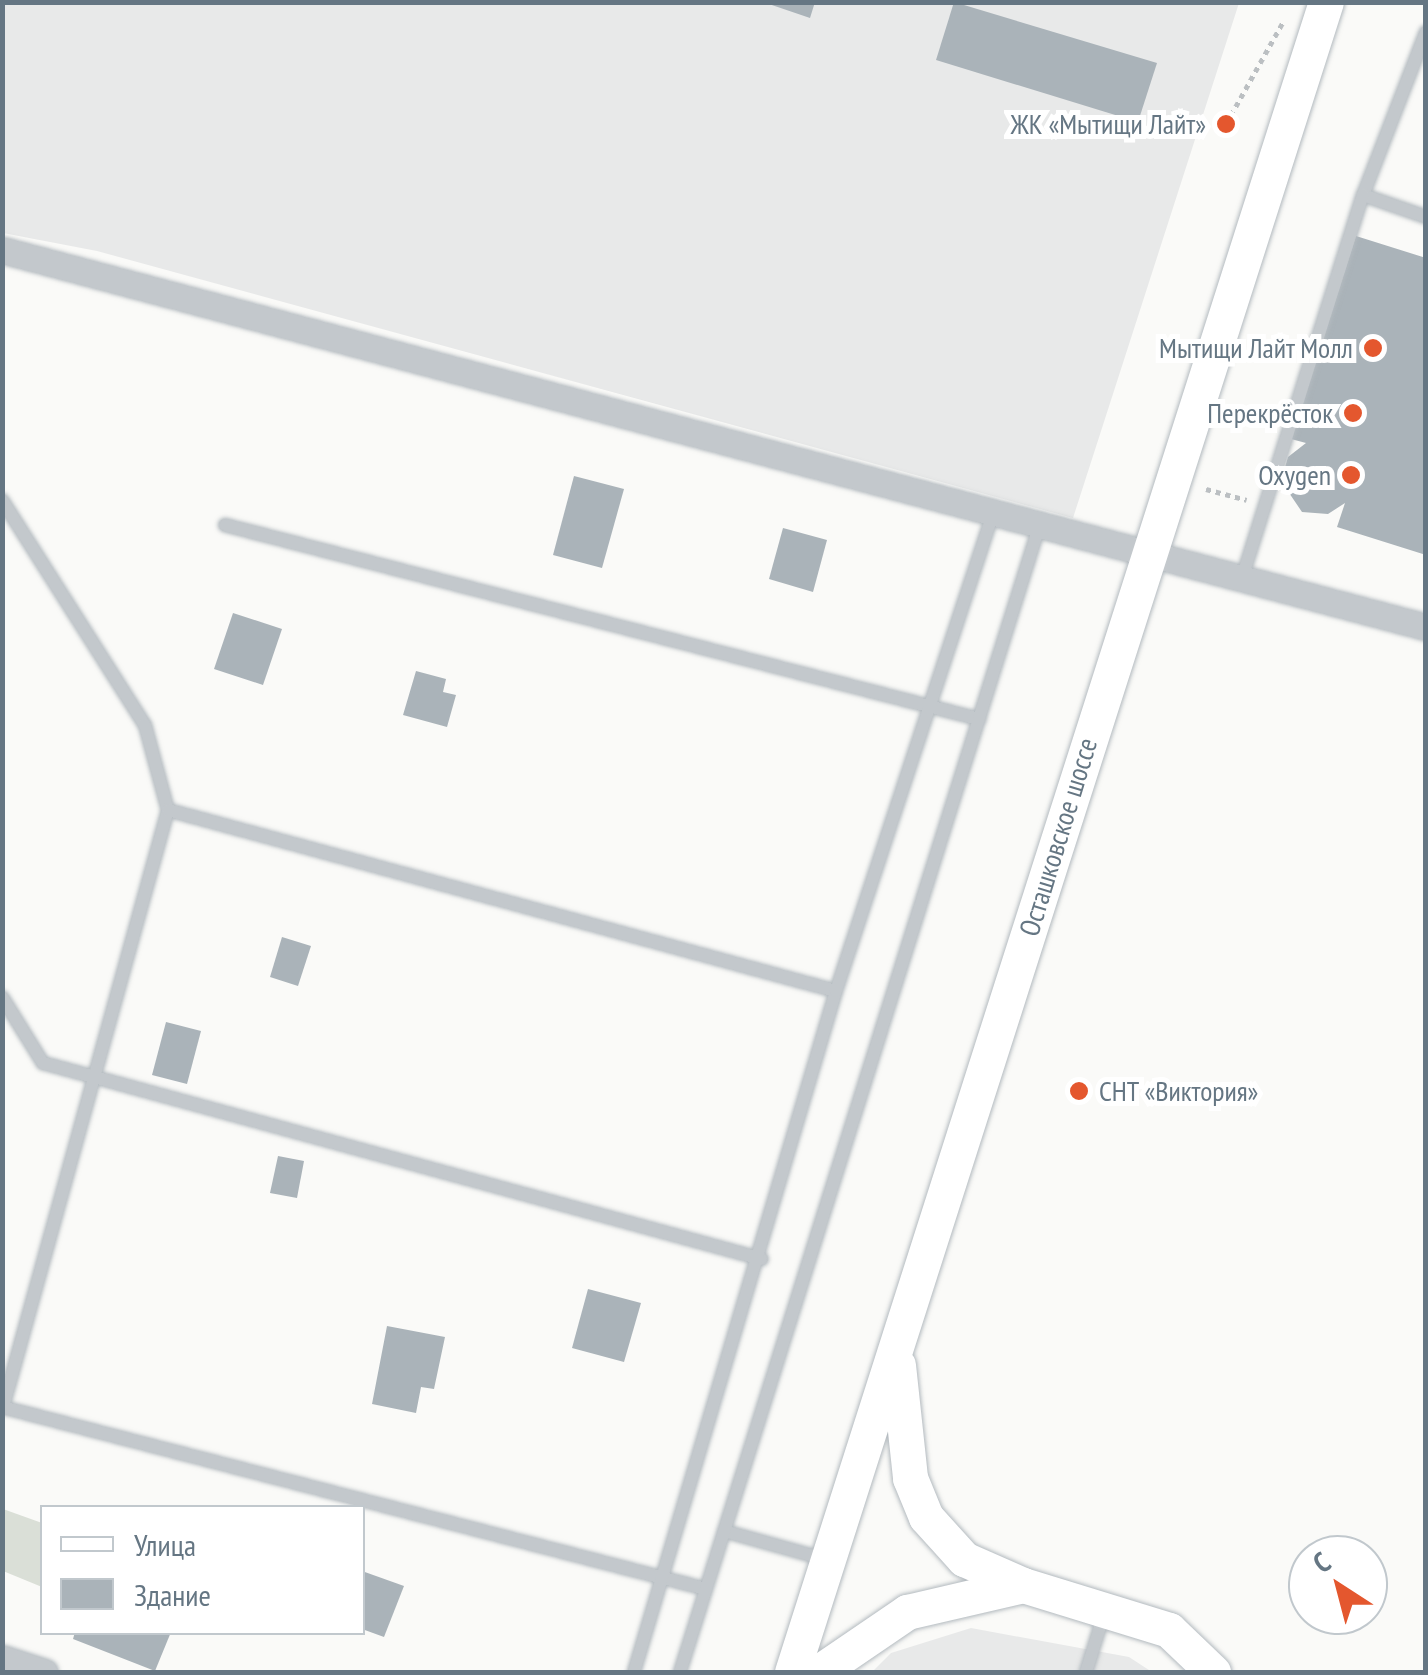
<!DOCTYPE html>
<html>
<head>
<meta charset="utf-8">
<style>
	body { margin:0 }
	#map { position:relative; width:1428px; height:1675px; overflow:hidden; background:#fafaf8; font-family:"PT Sans Narrow",sans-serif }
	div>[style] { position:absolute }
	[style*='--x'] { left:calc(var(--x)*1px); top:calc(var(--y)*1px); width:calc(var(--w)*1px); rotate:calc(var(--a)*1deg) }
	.built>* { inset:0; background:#e8e9e9 }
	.green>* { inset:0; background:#dadfd7 }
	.building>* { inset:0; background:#aab3b9 }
	.path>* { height:5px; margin-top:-2.5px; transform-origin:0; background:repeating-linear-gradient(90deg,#bbbfc2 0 5px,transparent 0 10px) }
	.roads { filter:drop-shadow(0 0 2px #b3babf) drop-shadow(0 0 2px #b3babf) }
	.lane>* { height:12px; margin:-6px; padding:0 6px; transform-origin:6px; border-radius:6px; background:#c3c8cc }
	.street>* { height:25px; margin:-12.5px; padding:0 12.5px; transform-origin:12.5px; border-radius:12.5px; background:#c3c8cc }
	.secondary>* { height:35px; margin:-17.5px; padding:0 17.5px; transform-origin:17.5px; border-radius:17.5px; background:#fff }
	.dots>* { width:28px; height:28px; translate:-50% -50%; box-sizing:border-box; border:5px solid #fff; border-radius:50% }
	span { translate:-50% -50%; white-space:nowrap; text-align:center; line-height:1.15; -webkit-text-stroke:10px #fff; paint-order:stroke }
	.poi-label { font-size:28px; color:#657683 }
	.right { translate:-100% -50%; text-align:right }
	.left { translate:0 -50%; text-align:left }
	.street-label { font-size:28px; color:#657683 }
	.frame { position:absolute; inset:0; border:5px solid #657683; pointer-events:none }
	.legend { position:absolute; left:40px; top:1505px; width:325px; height:130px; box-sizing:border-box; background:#fff; border:2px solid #c1c8cd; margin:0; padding:12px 18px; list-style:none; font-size:30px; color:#657683 }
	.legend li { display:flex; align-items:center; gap:20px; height:50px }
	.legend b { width:50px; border:2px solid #c1c8cd }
	.north { position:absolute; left:1288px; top:1535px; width:100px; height:100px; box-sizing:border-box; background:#fff; border:2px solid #c1c8cd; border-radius:50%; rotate:324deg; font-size:28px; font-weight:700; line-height:40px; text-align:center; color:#657683 }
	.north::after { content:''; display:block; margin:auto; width:35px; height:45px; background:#e4572e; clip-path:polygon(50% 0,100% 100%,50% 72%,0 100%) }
</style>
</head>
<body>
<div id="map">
	<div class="built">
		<div style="clip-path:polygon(2px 3px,1239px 3px,1073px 518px,97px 251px,3px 233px)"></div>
		<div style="clip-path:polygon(971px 1628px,1129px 1657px,1152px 1672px,872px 1672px,891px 1653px)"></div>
	</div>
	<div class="green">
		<div style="clip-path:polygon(3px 1509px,42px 1523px,42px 1587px,3px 1571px)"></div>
	</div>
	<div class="building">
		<div style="clip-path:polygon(763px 2px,815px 2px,810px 18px)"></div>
		<div style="clip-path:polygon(954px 2px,1157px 63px,1138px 122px,936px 60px)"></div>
		<div style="clip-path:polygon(1356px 236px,1426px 258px,1426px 555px,1337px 527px,1345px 503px,1328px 514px,1302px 512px,1281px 481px,1288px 457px,1306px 443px,1291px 439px)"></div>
		<div style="clip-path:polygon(574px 476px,624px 489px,602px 568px,553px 555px)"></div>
		<div style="clip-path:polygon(783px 528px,827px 540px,813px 592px,769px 579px)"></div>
		<div style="clip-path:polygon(233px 613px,282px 629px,263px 685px,214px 669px)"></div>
		<div style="clip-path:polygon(416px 671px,446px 679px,443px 692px,456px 695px,447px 727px,403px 715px)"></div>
		<div style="clip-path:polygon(282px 937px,311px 946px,298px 986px,270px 977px)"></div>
		<div style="clip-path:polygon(166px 1022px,201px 1031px,187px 1084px,152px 1075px)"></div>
		<div style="clip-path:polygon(278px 1156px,304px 1161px,297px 1198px,270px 1193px)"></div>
		<div style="clip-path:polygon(588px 1289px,641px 1303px,624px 1362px,572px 1348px)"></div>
		<div style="clip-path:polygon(387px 1326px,445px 1337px,434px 1389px,421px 1387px,416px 1413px,372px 1404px)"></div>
		<div style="clip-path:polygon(362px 1571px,404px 1586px,384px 1637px,362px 1629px)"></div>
		<div style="clip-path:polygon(75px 1632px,171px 1632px,155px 1671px,73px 1639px)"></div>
	</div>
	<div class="path">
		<div style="--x:1226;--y:124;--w:117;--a:-60.8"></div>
		<div style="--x:1206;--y:489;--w:42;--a:15"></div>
	</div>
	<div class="roads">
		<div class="lane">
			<div style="--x:1426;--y:32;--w:175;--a:111.1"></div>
			<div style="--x:1363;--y:195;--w:67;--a:19.2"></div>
			<div style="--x:2;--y:500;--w:267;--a:57.6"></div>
			<div style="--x:145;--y:725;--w:88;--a:74.9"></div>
			<div style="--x:168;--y:810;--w:619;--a:105.45"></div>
			<div style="--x:225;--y:525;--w:779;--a:14.43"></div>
			<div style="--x:1242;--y:578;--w:402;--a:-72.5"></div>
			<div style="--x:168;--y:810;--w:692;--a:15.16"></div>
			<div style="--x:2;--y:997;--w:78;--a:58.2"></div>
			<div style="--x:43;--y:1063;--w:745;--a:15.25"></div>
			<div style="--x:2;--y:1407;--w:727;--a:14.49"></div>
			<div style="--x:724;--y:1531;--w:108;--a:15.6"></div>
			<div style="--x:634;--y:1672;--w:710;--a:-73.48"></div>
			<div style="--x:836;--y:991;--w:500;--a:-71.8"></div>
			<div style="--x:680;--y:1672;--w:1200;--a:-72.59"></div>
			<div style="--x:1086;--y:1672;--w:64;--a:-72.7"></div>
		</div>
		<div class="street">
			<div style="--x:2;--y:250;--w:1473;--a:14.83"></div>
			<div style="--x:2;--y:1658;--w:45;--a:18"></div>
		</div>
		<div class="secondary">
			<div style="--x:898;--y:1365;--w:114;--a:83.9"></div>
			<div style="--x:910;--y:1478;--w:42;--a:67.7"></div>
			<div style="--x:926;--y:1517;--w:57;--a:47.9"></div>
			<div style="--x:964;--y:1559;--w:64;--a:23.8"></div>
			<div style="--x:1023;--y:1585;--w:153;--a:17.1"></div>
			<div style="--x:1169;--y:1630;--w:61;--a:43.7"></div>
			<div style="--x:792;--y:1672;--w:1753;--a:-72.27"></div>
			<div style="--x:819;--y:1672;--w:107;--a:-34.3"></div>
			<div style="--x:907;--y:1612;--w:119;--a:-13.1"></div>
		</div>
	</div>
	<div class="dots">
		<div style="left:1226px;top:124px;background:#e4572e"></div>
		<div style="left:1373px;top:348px;background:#e4572e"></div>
		<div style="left:1353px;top:413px;background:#e4572e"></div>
		<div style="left:1351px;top:475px;background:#e4572e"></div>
		<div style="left:1079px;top:1091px;background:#e4572e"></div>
	</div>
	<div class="poi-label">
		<span class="right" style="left:1206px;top:124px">ЖК «Мытищи Лайт»</span>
		<span class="right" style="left:1353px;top:348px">Мытищи Лайт Молл</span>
		<span class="right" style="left:1333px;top:413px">Перекрёсток</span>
		<span class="right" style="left:1331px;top:475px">Oxygen</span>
		<span class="left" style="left:1099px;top:1091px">СНТ «Виктория»</span>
	</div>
	<div class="street-label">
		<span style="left:1058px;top:837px;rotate:-73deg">Осташковское шоссе</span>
	</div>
	<div class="frame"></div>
	<ul class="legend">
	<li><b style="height:12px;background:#fff"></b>Улица</li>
	<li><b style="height:28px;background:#aab3b9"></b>Здание</li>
	</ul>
	<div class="north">С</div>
</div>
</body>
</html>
